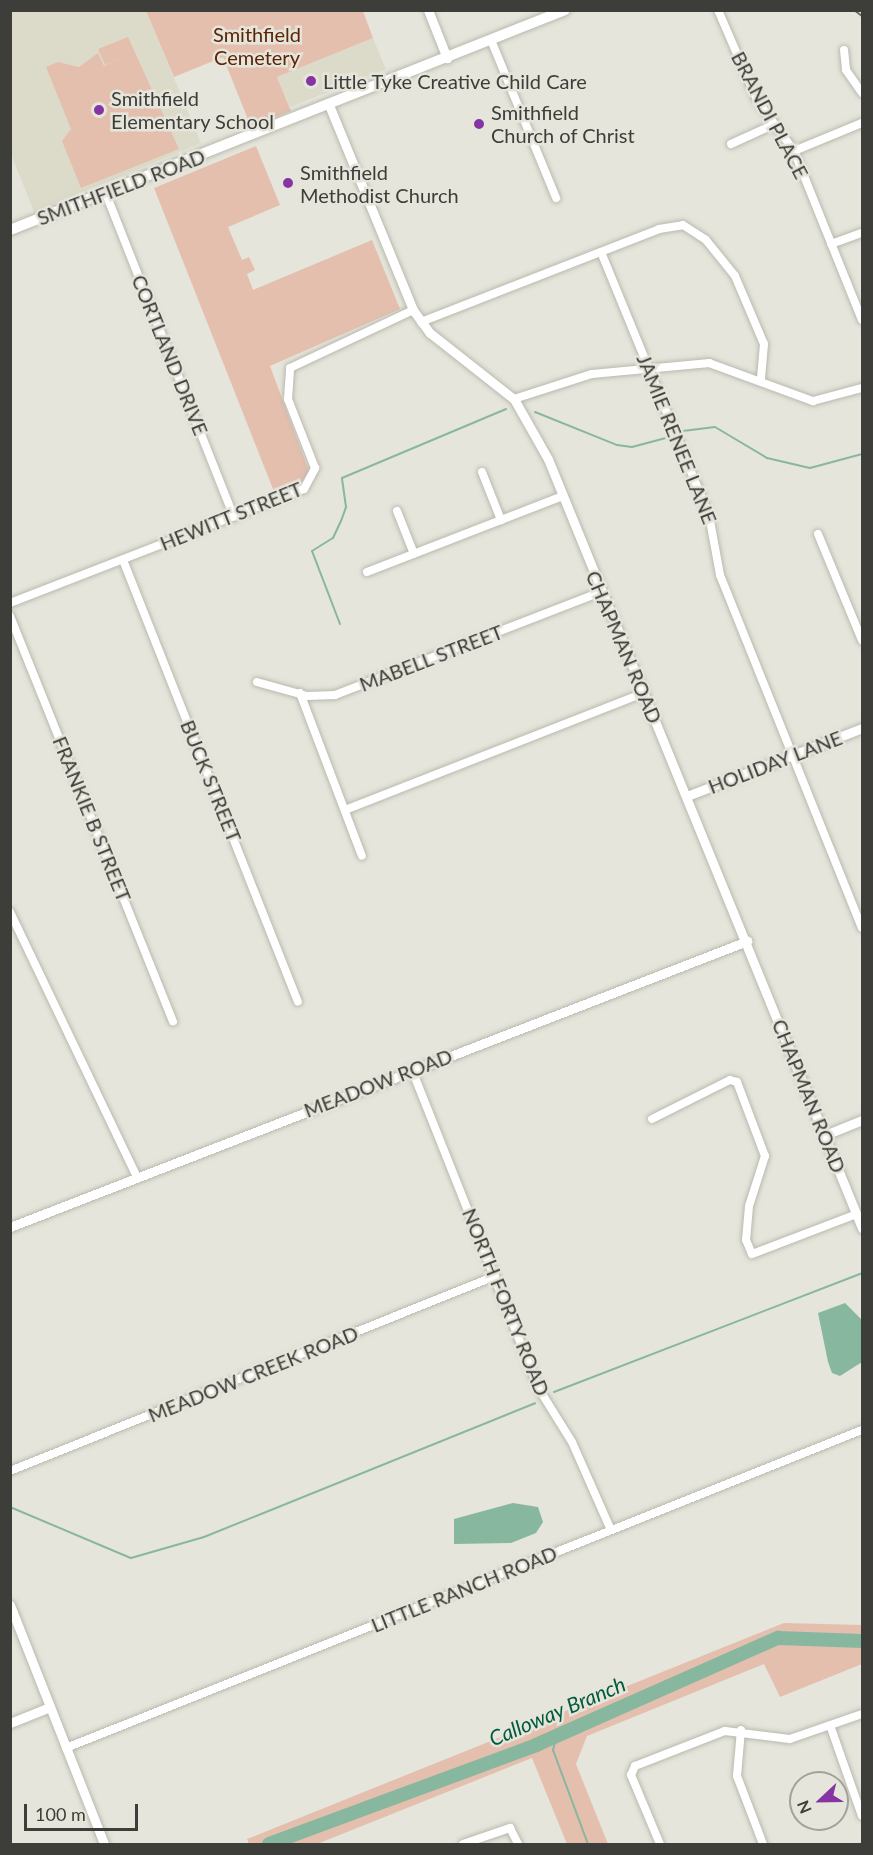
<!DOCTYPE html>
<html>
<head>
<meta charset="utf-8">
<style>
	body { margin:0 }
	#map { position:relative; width:873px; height:1855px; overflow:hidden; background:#e6e5db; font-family:Lato,sans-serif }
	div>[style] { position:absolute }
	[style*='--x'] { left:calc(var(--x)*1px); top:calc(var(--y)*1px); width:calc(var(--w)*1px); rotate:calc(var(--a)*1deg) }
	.built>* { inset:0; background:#dcdbca }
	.green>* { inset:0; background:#e4bfae }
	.water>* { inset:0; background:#88b7a0 }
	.stream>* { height:2px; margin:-1px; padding:0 1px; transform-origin:1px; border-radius:1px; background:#88b7a0 }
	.river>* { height:14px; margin:-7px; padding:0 7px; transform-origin:7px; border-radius:7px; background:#88b7a0 }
	.roads { filter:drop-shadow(0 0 2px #b9b9af) drop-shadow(0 0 2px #b9b9af) }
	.minor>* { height:8px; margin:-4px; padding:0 4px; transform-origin:4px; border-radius:4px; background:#fff }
	.tertiary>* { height:9px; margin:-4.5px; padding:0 4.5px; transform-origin:4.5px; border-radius:4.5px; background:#fff }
	.secondary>* { height:10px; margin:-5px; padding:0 5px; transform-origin:5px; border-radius:5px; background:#fff }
	.rail>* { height:2px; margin-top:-1px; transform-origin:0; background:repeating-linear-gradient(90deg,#6a6a64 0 12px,transparent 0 18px) }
	.dots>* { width:16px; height:16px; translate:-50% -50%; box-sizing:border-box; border:3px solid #e6e5db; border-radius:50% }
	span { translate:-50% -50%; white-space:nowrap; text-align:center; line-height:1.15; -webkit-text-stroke:5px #e6e5db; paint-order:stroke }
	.park-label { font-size:20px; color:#5c2506 }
	.poi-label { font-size:20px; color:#3d3d39 }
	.left { translate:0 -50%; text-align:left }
	.street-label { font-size:20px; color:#3d3d39 }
	.water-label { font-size:21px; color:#005a3d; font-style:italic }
	.frame { position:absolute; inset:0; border:12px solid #3d3d39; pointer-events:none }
	.north { position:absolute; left:789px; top:1771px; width:60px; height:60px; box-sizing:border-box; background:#e6e5db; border:2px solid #a2a29a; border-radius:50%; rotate:248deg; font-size:16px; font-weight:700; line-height:24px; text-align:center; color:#3d3d39 }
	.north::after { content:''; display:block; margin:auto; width:21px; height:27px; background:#8634a3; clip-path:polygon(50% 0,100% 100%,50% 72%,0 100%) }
	.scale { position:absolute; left:24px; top:1804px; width:114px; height:27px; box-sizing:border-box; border:3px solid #3d3d39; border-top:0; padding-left:8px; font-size:18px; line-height:21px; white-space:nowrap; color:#3d3d39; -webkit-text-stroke:4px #e6e5db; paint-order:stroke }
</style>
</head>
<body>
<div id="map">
	<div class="built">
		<div style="clip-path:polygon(11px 11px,146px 11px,201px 143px,34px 212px,11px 154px)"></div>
		<div style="clip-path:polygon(373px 38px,386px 69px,290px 107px,277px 77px)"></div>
	</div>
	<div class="green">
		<div style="clip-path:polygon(146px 11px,363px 11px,373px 38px,277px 77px,291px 111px,251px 127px,223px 57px,174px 77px)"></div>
		<div style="clip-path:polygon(128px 37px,179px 149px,81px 188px,62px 141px,71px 129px,46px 67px,58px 62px,79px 67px,98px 53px,104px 66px,127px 56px,105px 65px,98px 49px)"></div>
		<div style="clip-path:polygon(256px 146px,280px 205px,228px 227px,242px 260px,249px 257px,255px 270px,247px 274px,253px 290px,372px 240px,400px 309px,270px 366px,309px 471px,301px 483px,275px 494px,154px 188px)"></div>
		<div style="clip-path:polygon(784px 1623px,862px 1625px,862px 1664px,780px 1697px,764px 1664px,587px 1736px,576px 1764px,608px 1844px,567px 1844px,532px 1758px,317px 1844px,249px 1844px,247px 1839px)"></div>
	</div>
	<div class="water">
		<div style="clip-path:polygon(845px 1303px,862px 1320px,862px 1362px,840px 1376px,832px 1373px,828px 1362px,818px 1313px)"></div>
		<div style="clip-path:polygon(513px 1503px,538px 1507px,543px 1522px,536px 1533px,511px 1543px,454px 1544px,454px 1519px)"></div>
	</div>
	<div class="stream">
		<div style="--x:535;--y:412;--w:88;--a:21.9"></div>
		<div style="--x:617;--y:445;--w:15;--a:8"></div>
		<div style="--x:632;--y:447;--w:34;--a:-15"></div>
		<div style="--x:683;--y:431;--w:32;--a:-7"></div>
		<div style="--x:715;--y:427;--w:61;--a:30.8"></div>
		<div style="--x:767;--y:458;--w:44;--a:13.1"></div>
		<div style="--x:810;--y:468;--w:54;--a:-15.1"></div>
		<div style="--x:340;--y:624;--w:78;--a:-111"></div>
		<div style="--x:312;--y:551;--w:25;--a:-32"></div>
		<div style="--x:333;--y:538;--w:19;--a:-65"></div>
		<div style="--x:341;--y:521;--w:15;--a:-70"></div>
		<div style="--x:346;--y:507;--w:29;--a:-98"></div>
		<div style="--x:342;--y:478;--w:178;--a:-22.8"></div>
		<div style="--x:554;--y:1392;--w:330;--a:-21.1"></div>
		<div style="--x:10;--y:1507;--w:131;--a:22.9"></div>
		<div style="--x:131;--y:1558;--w:76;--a:-16"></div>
		<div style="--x:204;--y:1537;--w:357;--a:-22"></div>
		<div style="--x:557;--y:1735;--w:16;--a:105"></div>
		<div style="--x:553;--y:1750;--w:100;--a:69.6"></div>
		<div style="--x:288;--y:1844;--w:27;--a:-34"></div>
	</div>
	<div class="river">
		<div style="--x:269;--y:1844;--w:285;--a:-20.3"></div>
		<div style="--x:536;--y:1745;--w:265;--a:-23.9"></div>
		<div style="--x:778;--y:1638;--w:84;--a:2"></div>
	</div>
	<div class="roads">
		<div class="minor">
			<div style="--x:718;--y:10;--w:98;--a:66.6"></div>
			<div style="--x:757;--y:100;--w:63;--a:54"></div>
			<div style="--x:794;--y:151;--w:182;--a:68.1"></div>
			<div style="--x:491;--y:40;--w:171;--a:67.6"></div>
			<div style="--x:844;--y:50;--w:20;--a:84"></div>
			<div style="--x:846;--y:70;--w:28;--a:55"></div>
			<div style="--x:731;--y:144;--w:48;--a:-24.4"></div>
			<div style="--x:794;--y:151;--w:74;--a:-22.4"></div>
			<div style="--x:106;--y:194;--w:347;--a:68.4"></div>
			<div style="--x:831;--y:244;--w:33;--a:-20"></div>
			<div style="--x:601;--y:252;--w:284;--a:67.7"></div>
			<div style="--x:709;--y:515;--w:61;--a:79.6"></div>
			<div style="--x:720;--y:575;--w:380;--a:68.1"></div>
			<div style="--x:421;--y:322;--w:256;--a:-21.3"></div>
			<div style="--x:659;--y:229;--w:24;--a:-9"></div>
			<div style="--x:683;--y:225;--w:27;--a:33"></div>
			<div style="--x:706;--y:240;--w:46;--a:51.1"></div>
			<div style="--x:735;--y:276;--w:74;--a:66.9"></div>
			<div style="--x:764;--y:344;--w:35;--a:95"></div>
			<div style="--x:514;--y:399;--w:82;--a:-17.8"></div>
			<div style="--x:592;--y:374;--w:118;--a:-5.4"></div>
			<div style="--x:709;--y:363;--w:111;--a:20.1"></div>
			<div style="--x:813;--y:401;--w:51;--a:-14.9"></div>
			<div style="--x:482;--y:472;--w:52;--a:68.4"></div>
			<div style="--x:397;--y:511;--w:46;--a:68.4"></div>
			<div style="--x:818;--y:534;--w:115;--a:67.5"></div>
			<div style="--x:123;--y:560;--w:475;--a:68.4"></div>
			<div style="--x:367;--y:572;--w:210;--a:-21.2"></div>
			<div style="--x:10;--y:603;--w:315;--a:-21.2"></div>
			<div style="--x:304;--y:489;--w:24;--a:-62"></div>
			<div style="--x:315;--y:468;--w:74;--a:-111.4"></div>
			<div style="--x:288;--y:399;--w:31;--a:-86"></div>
			<div style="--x:290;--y:368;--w:136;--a:-25.2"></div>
			<div style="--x:10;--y:616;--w:437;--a:68.1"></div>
			<div style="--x:257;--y:682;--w:52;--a:15.6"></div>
			<div style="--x:307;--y:696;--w:28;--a:-2"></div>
			<div style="--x:335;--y:695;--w:285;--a:-21.2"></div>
			<div style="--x:300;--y:693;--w:174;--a:69.2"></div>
			<div style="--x:345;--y:810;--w:321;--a:-21.4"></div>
			<div style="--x:10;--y:912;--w:294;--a:64.4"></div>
			<div style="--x:412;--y:1070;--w:343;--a:68.3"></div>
			<div style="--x:539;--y:1389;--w:62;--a:58.1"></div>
			<div style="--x:572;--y:1442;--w:96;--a:66.1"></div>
			<div style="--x:652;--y:1119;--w:87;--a:-26.6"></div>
			<div style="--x:730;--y:1080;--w:7;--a:16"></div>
			<div style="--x:737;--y:1082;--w:79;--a:69.3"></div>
			<div style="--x:765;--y:1156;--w:52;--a:107.7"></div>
			<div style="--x:749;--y:1206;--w:34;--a:95"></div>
			<div style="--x:746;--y:1240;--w:15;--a:67"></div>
			<div style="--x:752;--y:1254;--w:112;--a:-20.9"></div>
			<div style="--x:10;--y:1471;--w:523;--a:-21.9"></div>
			<div style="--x:831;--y:1728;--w:93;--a:70.6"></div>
			<div style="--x:741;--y:1730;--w:46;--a:95"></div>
			<div style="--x:737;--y:1776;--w:73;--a:69.1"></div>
			<div style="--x:66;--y:1748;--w:857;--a:-21.78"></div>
			<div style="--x:463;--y:1844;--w:50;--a:-18.8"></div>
			<div style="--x:510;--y:1828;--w:18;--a:63"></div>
			<div style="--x:660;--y:1844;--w:75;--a:-112.8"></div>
			<div style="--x:631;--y:1775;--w:10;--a:-66"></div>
			<div style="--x:635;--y:1766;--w:97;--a:-21.3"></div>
			<div style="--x:725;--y:1731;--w:65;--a:7"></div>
			<div style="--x:790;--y:1739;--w:76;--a:-19.1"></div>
		</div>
		<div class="tertiary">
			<div style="--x:428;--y:10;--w:52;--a:68.4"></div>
			<div style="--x:329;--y:105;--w:222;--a:67.7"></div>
			<div style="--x:413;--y:310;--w:29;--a:54"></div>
			<div style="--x:430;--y:333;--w:107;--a:38.2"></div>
			<div style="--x:514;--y:399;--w:69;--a:60.5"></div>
			<div style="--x:548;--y:459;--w:831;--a:67.79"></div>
			<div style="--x:687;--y:796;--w:188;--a:-21.2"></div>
			<div style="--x:825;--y:1135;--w:40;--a:-22"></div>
			<div style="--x:10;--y:1227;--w:791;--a:-21.21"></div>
			<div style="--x:10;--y:1605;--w:257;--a:68.5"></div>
			<div style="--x:10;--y:1723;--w:43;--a:-21.8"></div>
		</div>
		<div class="secondary">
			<div style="--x:10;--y:230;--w:597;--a:-21.62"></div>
		</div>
	</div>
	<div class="rail">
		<div style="--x:854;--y:10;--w:10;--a:37"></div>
	</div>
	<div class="dots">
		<div style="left:311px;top:81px;background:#8634a3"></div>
		<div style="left:99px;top:110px;background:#8634a3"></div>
		<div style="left:479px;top:124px;background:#8634a3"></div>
		<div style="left:288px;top:183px;background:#8634a3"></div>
	</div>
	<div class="park-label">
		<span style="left:257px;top:46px">Smithfield<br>Cemetery</span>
	</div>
	<div class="poi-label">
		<span class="left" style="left:323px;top:81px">Little Tyke Creative Child Care</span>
		<span class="left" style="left:111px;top:110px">Smithfield<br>Elementary School</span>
		<span class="left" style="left:491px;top:124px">Smithfield<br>Church of Christ</span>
		<span class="left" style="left:300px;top:184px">Smithfield<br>Methodist Church</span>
	</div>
	<div class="street-label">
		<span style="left:770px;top:115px;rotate:62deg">BRANDI PLACE</span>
		<span style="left:121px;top:187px;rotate:-21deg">SMITHFIELD ROAD</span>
		<span style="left:170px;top:355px;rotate:68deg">CORTLAND DRIVE</span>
		<span style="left:677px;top:439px;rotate:68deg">JAMIE RENEE LANE</span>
		<span style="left:231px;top:516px;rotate:-22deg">HEWITT STREET</span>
		<span style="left:624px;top:647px;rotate:67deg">CHAPMAN ROAD</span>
		<span style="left:431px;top:658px;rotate:-21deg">MABELL STREET</span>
		<span style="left:775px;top:762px;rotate:-21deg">HOLIDAY LANE</span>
		<span style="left:211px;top:781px;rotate:68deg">BUCK STREET</span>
		<span style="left:92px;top:819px;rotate:68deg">FRANKIE B STREET</span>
		<span style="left:378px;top:1083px;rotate:-21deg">MEADOW ROAD</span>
		<span style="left:809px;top:1096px;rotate:68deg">CHAPMAN ROAD</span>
		<span style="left:506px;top:1302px;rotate:68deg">NORTH FORTY ROAD</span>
		<span style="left:253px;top:1374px;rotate:-22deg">MEADOW CREEK ROAD</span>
		<span style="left:464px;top:1589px;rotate:-22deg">LITTLE RANCH ROAD</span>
	</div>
	<div class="water-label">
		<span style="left:557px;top:1711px;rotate:-23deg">Calloway Branch</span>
	</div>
	<div class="frame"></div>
	<div class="north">N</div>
	<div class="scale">100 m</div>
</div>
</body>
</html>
